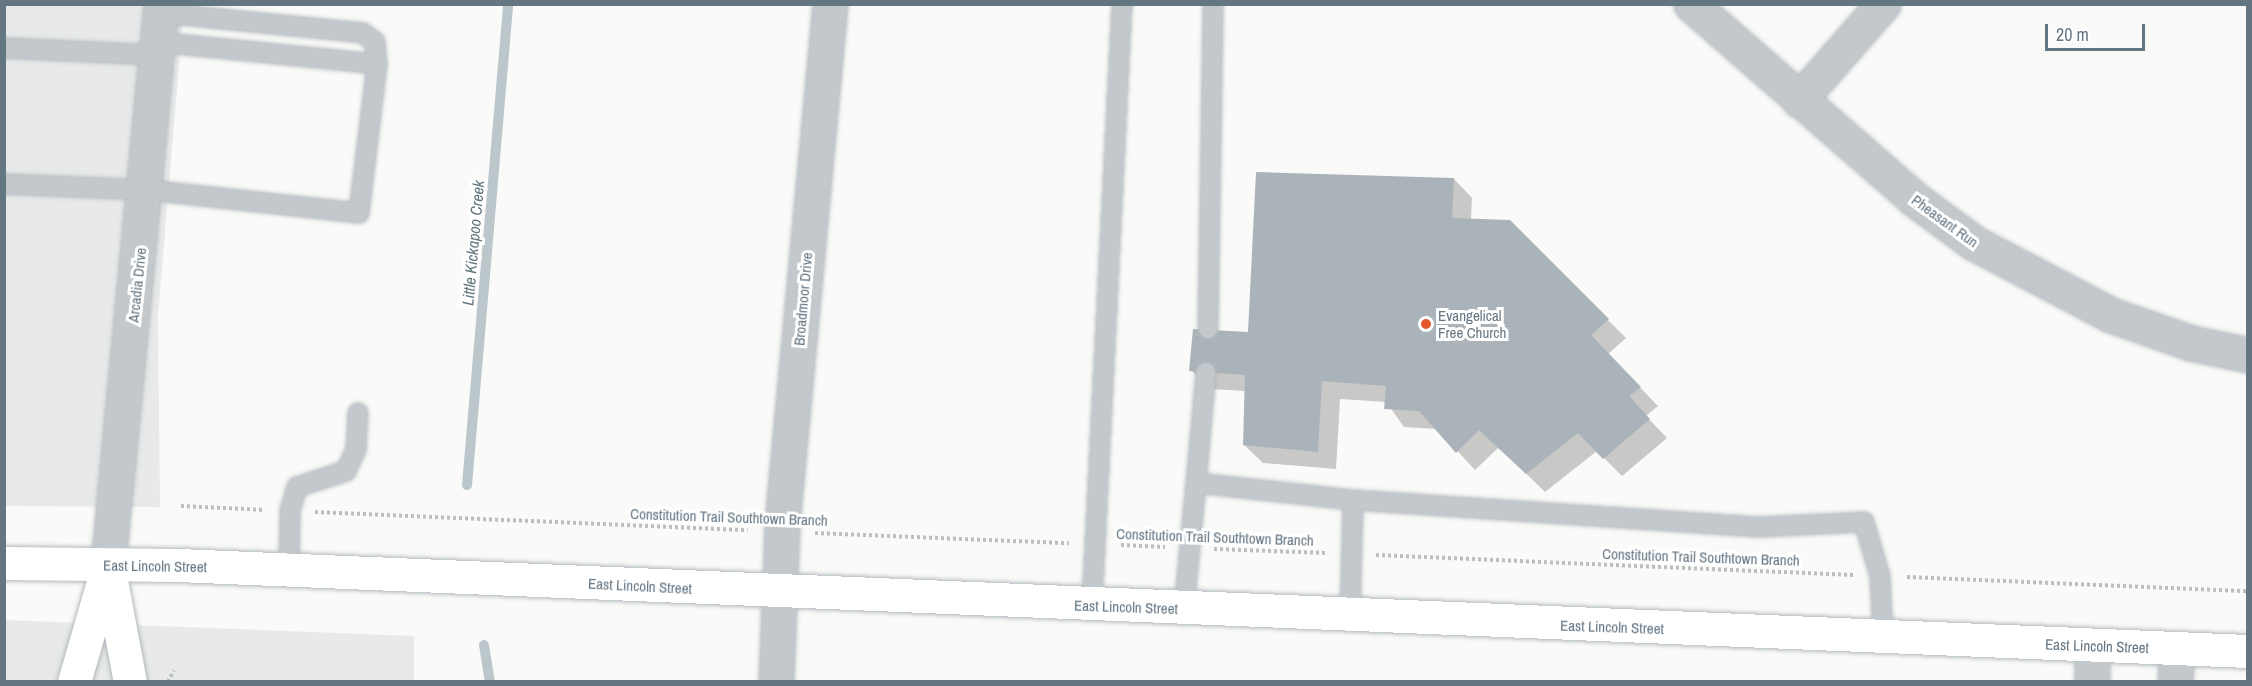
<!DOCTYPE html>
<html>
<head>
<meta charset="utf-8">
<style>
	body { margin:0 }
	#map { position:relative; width:2252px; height:686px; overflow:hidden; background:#fafaf8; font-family:"Archivo Narrow",sans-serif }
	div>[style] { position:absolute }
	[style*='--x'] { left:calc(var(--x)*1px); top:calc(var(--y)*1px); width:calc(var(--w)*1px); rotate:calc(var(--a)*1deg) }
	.built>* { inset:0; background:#e8e9e9 }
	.shadow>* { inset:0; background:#0003 }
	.stream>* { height:10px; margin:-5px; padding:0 5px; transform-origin:5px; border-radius:5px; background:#bbc7cb }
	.building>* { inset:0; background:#aab3b9 }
	.path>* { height:4px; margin-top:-2px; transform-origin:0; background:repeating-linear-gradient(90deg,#bbbfc2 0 3px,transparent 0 6px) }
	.roads { filter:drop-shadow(0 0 2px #b3babf) drop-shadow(0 0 2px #b3babf) }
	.lane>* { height:18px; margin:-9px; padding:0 9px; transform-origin:9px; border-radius:9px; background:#c3c8cc }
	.street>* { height:33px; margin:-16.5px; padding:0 16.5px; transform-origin:16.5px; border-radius:16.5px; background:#c3c8cc }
	.secondary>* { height:33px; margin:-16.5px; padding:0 16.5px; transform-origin:16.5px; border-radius:16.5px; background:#fff }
	.dots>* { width:16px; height:16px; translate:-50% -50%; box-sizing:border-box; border:3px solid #fff; border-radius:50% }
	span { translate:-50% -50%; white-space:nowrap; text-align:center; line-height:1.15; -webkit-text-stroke:6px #fff; paint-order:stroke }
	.street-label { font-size:15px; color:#657683 }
	.poi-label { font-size:15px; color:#657683 }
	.left { translate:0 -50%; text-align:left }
	.water-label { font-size:16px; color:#60757c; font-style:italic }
	.frame { position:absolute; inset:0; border:6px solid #657683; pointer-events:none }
	.scale { position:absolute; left:2045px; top:24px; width:100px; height:27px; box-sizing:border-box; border:3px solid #657683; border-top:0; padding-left:8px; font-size:18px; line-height:21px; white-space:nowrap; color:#657683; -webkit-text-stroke:4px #fff; paint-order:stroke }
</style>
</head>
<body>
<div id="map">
	<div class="built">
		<div style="clip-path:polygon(5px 5px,184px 5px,158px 316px,160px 507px,5px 506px)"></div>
		<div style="clip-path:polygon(5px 620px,414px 636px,414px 681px,5px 682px)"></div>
	</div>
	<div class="shadow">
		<div style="clip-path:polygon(1454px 179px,1472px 198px,1471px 220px,1509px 221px,1626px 338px,1608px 354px,1658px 406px,1646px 416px,1667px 438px,1622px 476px,1597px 451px,1545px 492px,1499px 447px,1475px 470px,1437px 429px,1404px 427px,1386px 402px,1340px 399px,1336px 469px,1263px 463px,1244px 445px,1246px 391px,1209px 389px,1191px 370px,1250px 333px)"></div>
	</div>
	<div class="stream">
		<div style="--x:467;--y:485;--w:483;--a:-85.1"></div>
		<div style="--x:484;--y:645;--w:37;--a:81"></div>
	</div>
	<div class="building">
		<div style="clip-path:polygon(1256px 172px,1454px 178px,1452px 218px,1510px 220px,1609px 319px,1591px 335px,1641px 387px,1629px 396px,1650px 419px,1603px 459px,1578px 433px,1526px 474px,1479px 430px,1456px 453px,1419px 411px,1384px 409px,1386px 386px,1322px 381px,1318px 452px,1243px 445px,1245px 375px,1189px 371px,1193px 329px,1248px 332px)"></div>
	</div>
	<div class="path">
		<div style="--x:181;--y:506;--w:84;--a:2.7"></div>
		<div style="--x:315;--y:512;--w:433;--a:2.4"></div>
		<div style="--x:815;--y:533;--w:254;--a:2.3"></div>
		<div style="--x:1121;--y:545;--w:44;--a:2.6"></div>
		<div style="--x:1214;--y:549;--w:113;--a:2"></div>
		<div style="--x:1376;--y:555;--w:478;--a:2.4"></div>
		<div style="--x:1907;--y:577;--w:341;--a:2.4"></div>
		<div style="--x:168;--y:682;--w:13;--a:-63"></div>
	</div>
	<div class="roads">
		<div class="lane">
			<div style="--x:160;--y:13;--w:204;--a:5.6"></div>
			<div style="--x:363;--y:33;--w:15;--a:37"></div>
			<div style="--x:375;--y:42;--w:22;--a:85"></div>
			<div style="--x:4;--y:48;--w:153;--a:2.6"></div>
			<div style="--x:4;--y:184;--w:143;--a:2.4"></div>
			<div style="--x:147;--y:190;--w:213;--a:6.2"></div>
			<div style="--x:359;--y:213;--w:150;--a:-83.1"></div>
			<div style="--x:377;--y:64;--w:220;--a:-174.3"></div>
			<div style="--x:1208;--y:329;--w:325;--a:-89.1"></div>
			<div style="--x:1206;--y:372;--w:111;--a:95.1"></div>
			<div style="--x:1196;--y:483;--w:158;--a:6.2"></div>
			<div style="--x:1353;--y:500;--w:406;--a:3.8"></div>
			<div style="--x:1758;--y:527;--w:106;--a:-2.7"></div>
			<div style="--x:1864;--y:522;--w:56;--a:73.5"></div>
			<div style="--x:1880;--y:576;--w:62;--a:87.2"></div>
			<div style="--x:289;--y:570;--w:59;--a:-89"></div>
			<div style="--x:290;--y:511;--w:25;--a:-74"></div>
			<div style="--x:297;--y:487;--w:52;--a:-18.1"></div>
			<div style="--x:346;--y:471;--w:23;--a:-65"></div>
			<div style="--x:356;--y:450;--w:37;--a:-87"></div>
			<div style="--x:1092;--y:606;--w:603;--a:-87.15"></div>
			<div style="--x:1184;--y:610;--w:128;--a:-84.6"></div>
			<div style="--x:1350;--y:616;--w:116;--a:-88.5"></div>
		</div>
		<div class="street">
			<div style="--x:1691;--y:4;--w:295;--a:41.1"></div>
			<div style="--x:1913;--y:198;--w:76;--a:36.4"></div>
			<div style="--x:1974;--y:243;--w:155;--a:27.7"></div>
			<div style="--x:2111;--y:315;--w:85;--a:19.3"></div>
			<div style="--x:2191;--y:343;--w:58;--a:11.9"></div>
			<div style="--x:1799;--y:100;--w:128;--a:-48.8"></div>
			<div style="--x:108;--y:565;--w:563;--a:-84.6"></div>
			<div style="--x:2092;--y:646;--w:36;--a:90"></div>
			<div style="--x:776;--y:682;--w:158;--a:-87.8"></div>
			<div style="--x:782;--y:524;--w:522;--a:-84.73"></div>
			<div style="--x:2175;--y:682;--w:33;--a:-87"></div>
		</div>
		<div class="secondary">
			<div style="--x:4;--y:563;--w:174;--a:0.7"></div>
			<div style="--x:178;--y:565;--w:2072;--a:2.38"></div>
			<div style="--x:109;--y:570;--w:114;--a:79.4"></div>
			<div style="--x:74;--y:682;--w:122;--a:-73.8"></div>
		</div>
	</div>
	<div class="dots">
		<div style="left:1426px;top:324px;background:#e4572e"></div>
	</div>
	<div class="street-label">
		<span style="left:1945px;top:221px;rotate:36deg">Pheasant Run</span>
		<span style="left:137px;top:285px;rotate:-84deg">Arcadia Drive</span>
		<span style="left:803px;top:299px;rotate:-85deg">Broadmoor Drive</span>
		<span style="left:729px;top:517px;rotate:2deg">Constitution Trail Southtown Branch</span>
		<span style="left:1215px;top:537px;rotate:2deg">Constitution Trail Southtown Branch</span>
		<span style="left:1701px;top:557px;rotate:2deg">Constitution Trail Southtown Branch</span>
		<span style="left:155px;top:566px;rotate:1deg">East Lincoln Street</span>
		<span style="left:640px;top:586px;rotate:3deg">East Lincoln Street</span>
		<span style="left:1126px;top:607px;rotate:2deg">East Lincoln Street</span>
		<span style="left:1612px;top:627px;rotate:2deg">East Lincoln Street</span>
		<span style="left:2097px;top:646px;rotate:2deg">East Lincoln Street</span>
	</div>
	<div class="poi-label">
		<span class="left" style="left:1438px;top:324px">Evangelical<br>Free Church</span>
	</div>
	<div class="water-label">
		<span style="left:473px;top:243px;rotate:-85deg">Little Kickapoo Creek</span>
	</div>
	<div class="frame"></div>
	<div class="scale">20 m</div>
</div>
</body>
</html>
